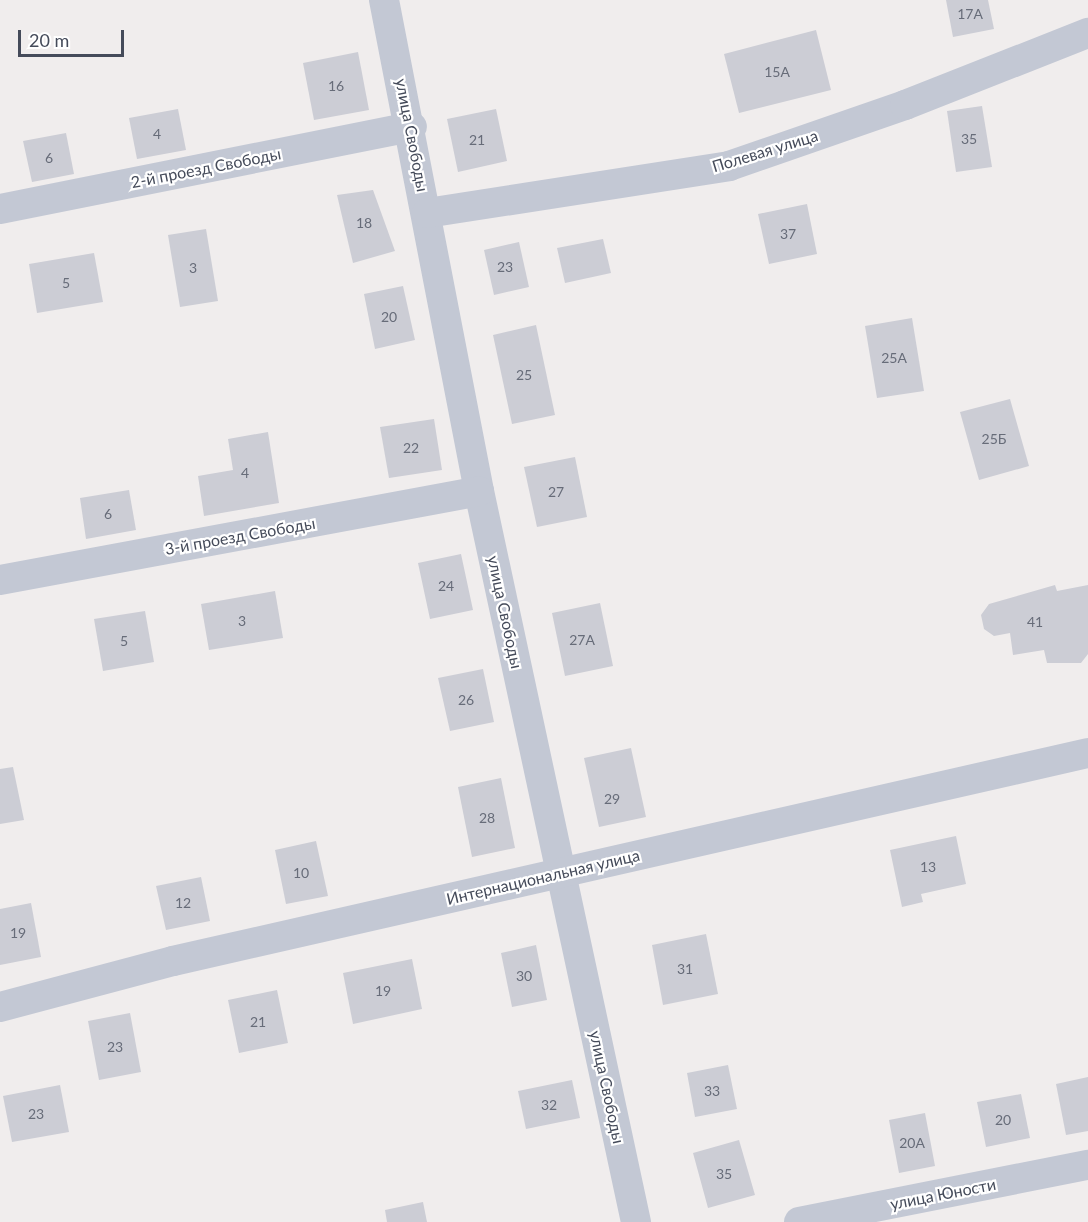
<!DOCTYPE html>
<html>
<head>
<meta charset="utf-8">
<style>
	body { margin:0 }
	#map { position:relative; width:1088px; height:1222px; overflow:hidden; background:#f0eded; font-family:Lato,sans-serif }
	div>[style] { position:absolute }
	[style*='--x'] { left:calc(var(--x)*1px); top:calc(var(--y)*1px); width:calc(var(--w)*1px); rotate:calc(var(--a)*1deg) }
	.building>* { inset:0; background:#cccdd5 }
	.street>* { height:30px; margin:-15px; padding:0 15px; transform-origin:15px; border-radius:15px; background:#c3c8d4 }
	span { translate:-50% -50%; white-space:nowrap; text-align:center; line-height:1.15; -webkit-text-stroke:4.5px #fff; paint-order:stroke }
	.number-label { font-size:14px; color:#676c79 }
	.number-label span { -webkit-text-stroke-width:0 }
	.street-label { font-size:16px; color:#454b5a }
	.scale { position:absolute; left:18px; top:30px; width:106px; height:27px; box-sizing:border-box; border:3px solid #454b5a; border-top:0; padding-left:8px; font-size:18px; line-height:21px; white-space:nowrap; color:#454b5a; -webkit-text-stroke:4px #fff; paint-order:stroke }
</style>
</head>
<body>
<div id="map">
	<div class="building">
		<div style="clip-path:polygon(946px 0,988px 0,994px 29px,953px 37px)"></div>
		<div style="clip-path:polygon(816px 30px,831px 90px,739px 113px,724px 54px)"></div>
		<div style="clip-path:polygon(358px 52px,369px 110px,314px 120px,303px 63px)"></div>
		<div style="clip-path:polygon(982px 106px,992px 167px,956px 172px,947px 111px)"></div>
		<div style="clip-path:polygon(178px 109px,186px 150px,137px 159px,129px 118px)"></div>
		<div style="clip-path:polygon(496px 109px,507px 161px,458px 172px,447px 119px)"></div>
		<div style="clip-path:polygon(66px 133px,74px 174px,32px 182px,23px 141px)"></div>
		<div style="clip-path:polygon(373px 190px,395px 251px,353px 263px,337px 195px)"></div>
		<div style="clip-path:polygon(807px 204px,817px 254px,769px 264px,758px 214px)"></div>
		<div style="clip-path:polygon(206px 229px,218px 301px,180px 307px,168px 235px)"></div>
		<div style="clip-path:polygon(603px 239px,611px 273px,565px 283px,557px 248px)"></div>
		<div style="clip-path:polygon(519px 242px,529px 287px,494px 295px,484px 250px)"></div>
		<div style="clip-path:polygon(94px 253px,103px 302px,37px 313px,29px 264px)"></div>
		<div style="clip-path:polygon(403px 286px,415px 340px,375px 349px,364px 294px)"></div>
		<div style="clip-path:polygon(912px 318px,924px 391px,877px 398px,865px 326px)"></div>
		<div style="clip-path:polygon(536px 325px,555px 415px,512px 424px,493px 335px)"></div>
		<div style="clip-path:polygon(1010px 399px,1029px 466px,979px 480px,960px 412px)"></div>
		<div style="clip-path:polygon(434px 419px,442px 470px,389px 478px,380px 427px)"></div>
		<div style="clip-path:polygon(268px 432px,279px 503px,204px 516px,198px 476px,233px 470px,228px 439px)"></div>
		<div style="clip-path:polygon(575px 457px,587px 517px,537px 527px,524px 467px)"></div>
		<div style="clip-path:polygon(129px 490px,136px 530px,86px 539px,80px 498px)"></div>
		<div style="clip-path:polygon(461px 554px,473px 610px,430px 619px,418px 563px)"></div>
		<div style="clip-path:polygon(1055px 585px,1057px 591px,1088px 585px,1088px 654px,1081px 663px,1047px 663px,1044px 650px,1013px 655px,1010px 633px,994px 636px,984px 629px,981px 615px,989px 604px)"></div>
		<div style="clip-path:polygon(275px 591px,283px 638px,209px 650px,201px 604px)"></div>
		<div style="clip-path:polygon(600px 603px,613px 666px,565px 676px,552px 613px)"></div>
		<div style="clip-path:polygon(145px 611px,154px 662px,103px 671px,94px 619px)"></div>
		<div style="clip-path:polygon(483px 669px,494px 722px,450px 731px,438px 678px)"></div>
		<div style="clip-path:polygon(631px 748px,646px 817px,599px 827px,584px 758px)"></div>
		<div style="clip-path:polygon(13px 767px,24px 820px,0 824px,0 769px)"></div>
		<div style="clip-path:polygon(501px 778px,515px 848px,472px 857px,458px 787px)"></div>
		<div style="clip-path:polygon(956px 836px,966px 884px,921px 894px,923px 902px,902px 907px,890px 850px)"></div>
		<div style="clip-path:polygon(316px 841px,328px 896px,286px 904px,275px 850px)"></div>
		<div style="clip-path:polygon(201px 877px,210px 921px,166px 930px,156px 886px)"></div>
		<div style="clip-path:polygon(31px 903px,41px 957px,0 965px,0 909px)"></div>
		<div style="clip-path:polygon(706px 934px,718px 994px,663px 1005px,652px 945px)"></div>
		<div style="clip-path:polygon(536px 945px,547px 1000px,512px 1007px,501px 953px)"></div>
		<div style="clip-path:polygon(412px 959px,422px 1009px,353px 1024px,343px 973px)"></div>
		<div style="clip-path:polygon(277px 990px,288px 1043px,239px 1053px,228px 1000px)"></div>
		<div style="clip-path:polygon(130px 1013px,141px 1072px,99px 1080px,88px 1021px)"></div>
		<div style="clip-path:polygon(728px 1065px,737px 1109px,695px 1117px,687px 1073px)"></div>
		<div style="clip-path:polygon(1088px 1077px,1088px 1131px,1066px 1135px,1056px 1084px)"></div>
		<div style="clip-path:polygon(572px 1080px,580px 1118px,526px 1129px,518px 1091px)"></div>
		<div style="clip-path:polygon(60px 1085px,69px 1132px,12px 1142px,3px 1096px)"></div>
		<div style="clip-path:polygon(1021px 1094px,1030px 1138px,986px 1147px,977px 1102px)"></div>
		<div style="clip-path:polygon(925px 1113px,935px 1166px,899px 1173px,889px 1120px)"></div>
		<div style="clip-path:polygon(739px 1140px,755px 1195px,708px 1208px,693px 1153px)"></div>
		<div style="clip-path:polygon(423px 1202px,427px 1222px,387px 1222px,385px 1210px)"></div>
	</div>
	<div class="street">
		<div style="--x:384;--y:0;--w:500;--a:79.05"></div>
		<div style="--x:479;--y:491;--w:748;--a:77.88"></div>
		<div style="--x:0;--y:209;--w:420;--a:-11.3"></div>
		<div style="--x:427;--y:213;--w:306;--a:-8.8"></div>
		<div style="--x:729;--y:166;--w:186;--a:-19.1"></div>
		<div style="--x:905;--y:105;--w:197;--a:-21.5"></div>
		<div style="--x:0;--y:580;--w:487;--a:-10.5"></div>
		<div style="--x:0;--y:1007;--w:179;--a:-14.9"></div>
		<div style="--x:173;--y:961;--w:938;--a:-12.81"></div>
		<div style="--x:799;--y:1222;--w:295;--a:-11.2"></div>
	</div>
	<div class="number-label">
		<span style="left:970px;top:14px">17А</span>
		<span style="left:777px;top:72px">15А</span>
		<span style="left:336px;top:86px">16</span>
		<span style="left:157px;top:134px">4</span>
		<span style="left:969px;top:139px">35</span>
		<span style="left:477px;top:140px">21</span>
		<span style="left:49px;top:158px">6</span>
		<span style="left:364px;top:223px">18</span>
		<span style="left:788px;top:234px">37</span>
		<span style="left:505px;top:267px">23</span>
		<span style="left:193px;top:268px">3</span>
		<span style="left:66px;top:283px">5</span>
		<span style="left:389px;top:317px">20</span>
		<span style="left:894px;top:358px">25А</span>
		<span style="left:524px;top:375px">25</span>
		<span style="left:994px;top:439px">25Б</span>
		<span style="left:411px;top:448px">22</span>
		<span style="left:245px;top:473px">4</span>
		<span style="left:556px;top:492px">27</span>
		<span style="left:108px;top:514px">6</span>
		<span style="left:446px;top:586px">24</span>
		<span style="left:242px;top:621px">3</span>
		<span style="left:1035px;top:622px">41</span>
		<span style="left:582px;top:640px">27А</span>
		<span style="left:124px;top:641px">5</span>
		<span style="left:466px;top:700px">26</span>
		<span style="left:612px;top:799px">29</span>
		<span style="left:487px;top:818px">28</span>
		<span style="left:928px;top:867px">13</span>
		<span style="left:301px;top:873px">10</span>
		<span style="left:183px;top:903px">12</span>
		<span style="left:18px;top:933px">19</span>
		<span style="left:685px;top:969px">31</span>
		<span style="left:524px;top:976px">30</span>
		<span style="left:383px;top:991px">19</span>
		<span style="left:258px;top:1022px">21</span>
		<span style="left:115px;top:1047px">23</span>
		<span style="left:712px;top:1091px">33</span>
		<span style="left:549px;top:1105px">32</span>
		<span style="left:36px;top:1114px">23</span>
		<span style="left:1003px;top:1120px">20</span>
		<span style="left:912px;top:1143px">20А</span>
		<span style="left:724px;top:1174px">35</span>
	</div>
	<div class="street-label">
		<span style="left:412px;top:135px;rotate:79deg">улица Свободы</span>
		<span style="left:765px;top:151px;rotate:-17deg">Полевая улица</span>
		<span style="left:206px;top:168px;rotate:-11deg">2-й проезд Свободы</span>
		<span style="left:240px;top:536px;rotate:-10deg">3-й проезд Свободы</span>
		<span style="left:505px;top:612px;rotate:78deg">улица Свободы</span>
		<span style="left:543px;top:877px;rotate:-13deg">Интернациональная улица</span>
		<span style="left:607px;top:1087px;rotate:78deg">улица Свободы</span>
		<span style="left:943px;top:1194px;rotate:-11deg">улица Юности</span>
	</div>
	<div class="scale">20 m</div>
</div>
</body>
</html>
